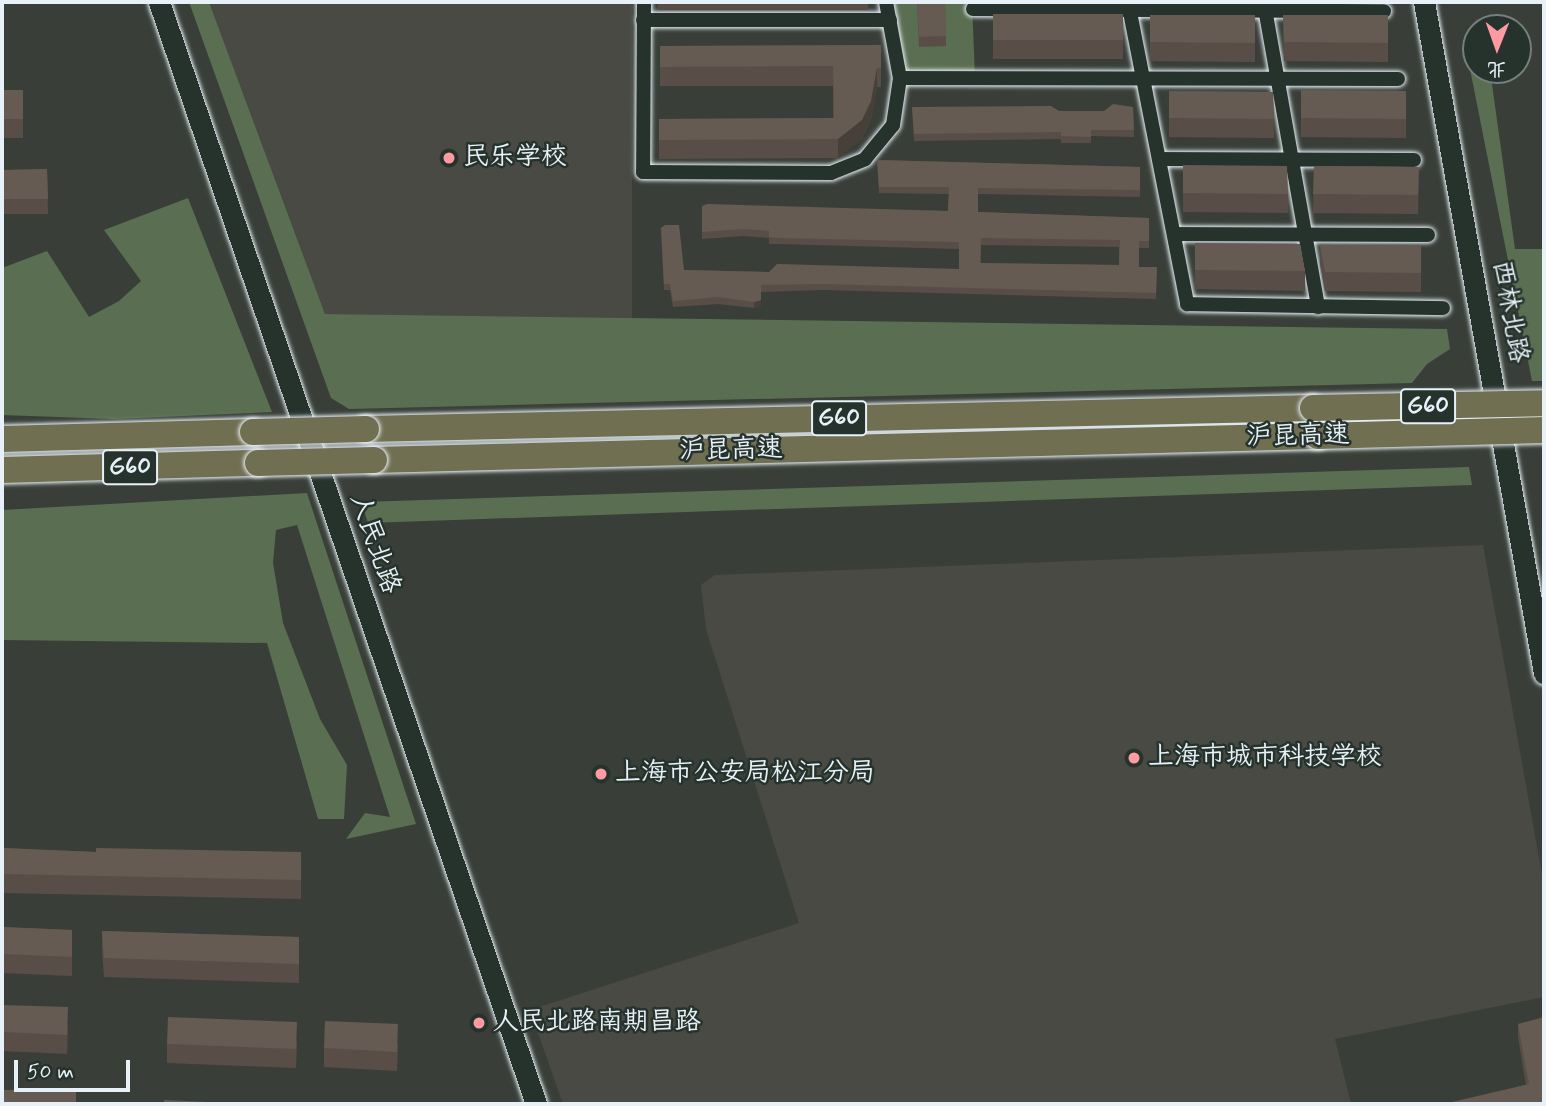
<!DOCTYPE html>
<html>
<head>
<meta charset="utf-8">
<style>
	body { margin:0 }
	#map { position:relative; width:1546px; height:1106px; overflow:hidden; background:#393f38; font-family:Mynerve,"LXGW WenKai TC",sans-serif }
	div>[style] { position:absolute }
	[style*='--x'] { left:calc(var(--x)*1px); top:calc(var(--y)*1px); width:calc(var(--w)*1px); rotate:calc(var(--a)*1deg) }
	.built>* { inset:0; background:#494a44 }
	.green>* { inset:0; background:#5a6e51 }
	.roads { filter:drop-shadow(0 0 2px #e8f1f8) drop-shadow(0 0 2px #e8f1f8) }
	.street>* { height:14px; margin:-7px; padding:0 7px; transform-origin:7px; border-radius:7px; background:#26332d }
	.secondary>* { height:21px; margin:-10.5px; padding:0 10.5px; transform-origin:10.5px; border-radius:10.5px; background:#26332d }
	.highway>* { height:26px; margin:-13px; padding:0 13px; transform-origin:13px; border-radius:13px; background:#716f52 }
	.bridges { filter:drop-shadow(0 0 2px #e8f1f8) drop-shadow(0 0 2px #e8f1f8) }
	.highway-bridge>* { height:26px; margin:-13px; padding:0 13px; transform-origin:13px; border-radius:13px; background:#716f52 }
	.wall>* { inset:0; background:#584e47 }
	.shaded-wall>* { inset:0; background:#474039 }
	.building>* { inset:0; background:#665b52 }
	.dots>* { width:19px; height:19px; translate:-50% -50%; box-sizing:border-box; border:4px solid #26332d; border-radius:50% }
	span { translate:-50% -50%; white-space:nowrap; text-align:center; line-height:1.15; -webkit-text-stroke:5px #26332d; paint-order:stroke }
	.shield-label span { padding:2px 5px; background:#26332d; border:2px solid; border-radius:5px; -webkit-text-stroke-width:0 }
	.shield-label { font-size:24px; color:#e8f1f8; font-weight:700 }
	.poi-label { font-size:26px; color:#e8f1f8 }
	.left { translate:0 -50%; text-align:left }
	.street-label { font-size:26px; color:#e8f1f8 }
	.frame { position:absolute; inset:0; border:4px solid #e8f1f8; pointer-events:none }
	.north { position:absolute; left:1462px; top:14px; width:70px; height:70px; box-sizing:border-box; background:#26332d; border:2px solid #747f7e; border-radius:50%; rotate:181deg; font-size:19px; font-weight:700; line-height:28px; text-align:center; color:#e8f1f8 }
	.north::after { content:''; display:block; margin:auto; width:24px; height:32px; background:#ff9aa2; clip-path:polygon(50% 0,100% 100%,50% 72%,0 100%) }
	.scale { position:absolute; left:14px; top:1060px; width:116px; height:32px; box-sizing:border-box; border:4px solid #e8f1f8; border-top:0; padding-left:9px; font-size:21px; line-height:24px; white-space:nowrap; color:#e8f1f8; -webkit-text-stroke:5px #26332d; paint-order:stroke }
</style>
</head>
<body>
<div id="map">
	<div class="built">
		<div style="clip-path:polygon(209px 2px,632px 2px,632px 319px,325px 314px)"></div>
		<div style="clip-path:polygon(1483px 545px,1544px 886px,1544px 997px,1335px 1039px,1351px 1104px,563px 1104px,530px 1010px,799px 923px,706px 629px,701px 585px,715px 575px)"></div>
	</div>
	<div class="green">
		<div style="clip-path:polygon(189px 2px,209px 2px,325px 314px,1447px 329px,1450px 349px,1427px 364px,1412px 383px,349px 409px,331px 398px)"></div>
		<div style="clip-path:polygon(886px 2px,972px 2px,975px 78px,900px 78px)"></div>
		<div style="clip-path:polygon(1468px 59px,1476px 59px,1476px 70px,1490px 70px,1515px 249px,1544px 249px,1544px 381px,1532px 381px)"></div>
		<div style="clip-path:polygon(188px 198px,272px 412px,114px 419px,2px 415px,2px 268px,47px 251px,89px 317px,119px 301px,141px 281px,104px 230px)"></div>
		<div style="clip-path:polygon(1469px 467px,1472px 485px,368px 523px,361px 502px)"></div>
		<div style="clip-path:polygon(307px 493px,416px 824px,346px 839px,365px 813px,390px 817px,297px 525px,276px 530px,273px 563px,283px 623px,320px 719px,347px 765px,344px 819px,318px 819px,267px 643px,2px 640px,2px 510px)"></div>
	</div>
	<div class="roads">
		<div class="street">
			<div style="--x:644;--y:2;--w:170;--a:90.3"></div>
			<div style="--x:643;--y:172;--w:188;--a:0.3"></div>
			<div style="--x:831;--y:173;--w:37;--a:-22"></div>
			<div style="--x:865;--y:159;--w:44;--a:-50.5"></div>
			<div style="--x:893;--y:125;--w:48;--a:-81.5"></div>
			<div style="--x:886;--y:2;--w:77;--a:79.6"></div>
			<div style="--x:900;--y:78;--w:498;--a:0.1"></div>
			<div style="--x:1128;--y:2;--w:308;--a:78.9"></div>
			<div style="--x:1187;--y:304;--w:256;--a:0.9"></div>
			<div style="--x:1264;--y:3;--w:309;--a:79.9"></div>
			<div style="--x:973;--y:9;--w:411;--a:0.3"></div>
			<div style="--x:643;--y:20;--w:247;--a:0"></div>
			<div style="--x:1159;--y:159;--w:255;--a:0.2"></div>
			<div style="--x:1174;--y:234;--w:254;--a:0.2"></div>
		</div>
		<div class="secondary">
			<div style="--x:159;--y:2;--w:1165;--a:71.11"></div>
			<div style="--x:1424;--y:2;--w:682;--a:79.86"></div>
		</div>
		<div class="highway">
			<div style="--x:366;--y:429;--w:947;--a:-1.27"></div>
			<div style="--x:2;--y:439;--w:251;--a:-1.6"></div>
			<div style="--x:374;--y:460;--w:944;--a:-1.46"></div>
			<div style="--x:2;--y:470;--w:256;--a:-1.6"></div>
		</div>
	</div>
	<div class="bridges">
		<div class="highway-bridge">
			<div style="--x:1313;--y:408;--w:231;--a:-1.2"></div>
			<div style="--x:253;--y:432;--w:113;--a:-1.5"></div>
			<div style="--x:1318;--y:436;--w:226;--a:-1.5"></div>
			<div style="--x:258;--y:463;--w:116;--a:-1.5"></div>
		</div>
	</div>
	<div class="wall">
		<div style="clip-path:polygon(658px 2px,868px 2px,868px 10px,658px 10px)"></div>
		<div style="clip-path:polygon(917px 2px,945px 2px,946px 46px,919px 47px)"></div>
		<div style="clip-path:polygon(993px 14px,1123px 14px,1123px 59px,993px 59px)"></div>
		<div style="clip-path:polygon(1150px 15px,1255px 15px,1255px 62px,1150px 61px)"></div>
		<div style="clip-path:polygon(1283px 15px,1388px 15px,1388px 62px,1284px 61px)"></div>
		<div style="clip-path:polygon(881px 45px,881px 87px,877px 87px,871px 120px,862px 139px,838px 158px,659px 159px,659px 119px,833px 118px,833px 86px,660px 86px,660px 46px)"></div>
		<div style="clip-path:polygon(2px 90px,23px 90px,23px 138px,2px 138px)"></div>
		<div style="clip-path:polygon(1301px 90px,1406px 91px,1406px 138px,1301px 137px)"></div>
		<div style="clip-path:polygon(1169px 91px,1273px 92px,1274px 138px,1169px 137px)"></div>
		<div style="clip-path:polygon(912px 107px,1059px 111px,1104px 111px,1133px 107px,1134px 137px,1091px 136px,1091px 143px,1061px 143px,1061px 139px,914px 141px)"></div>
		<div style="clip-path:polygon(evenodd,877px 160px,1140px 167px,1140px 197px,978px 194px,978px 212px,1149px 218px,1149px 248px,1139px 248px,1139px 267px,1157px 267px,1156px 299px,823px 290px,761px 292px,761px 306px,754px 308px,718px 304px,673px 307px,670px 290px,664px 290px,661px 228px,684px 270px,769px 272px,959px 269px,959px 249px,778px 244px,769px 244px,769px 238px,743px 236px,702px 239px,702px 206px,948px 211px,949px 194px,879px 193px,877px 160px,981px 245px,1119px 247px,1119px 265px,981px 263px,981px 245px)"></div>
		<div style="clip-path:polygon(1183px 165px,1288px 194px,1288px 213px,1183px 212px)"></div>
		<div style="clip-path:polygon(1314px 166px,1419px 167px,1418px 214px,1313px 213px)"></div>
		<div style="clip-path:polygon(47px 169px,48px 214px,2px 214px,2px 170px)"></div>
		<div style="clip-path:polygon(1195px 243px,1305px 271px,1305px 291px,1195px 289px)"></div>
		<div style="clip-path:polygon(1320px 245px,1421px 245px,1421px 292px,1325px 291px,1320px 264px)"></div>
		<div style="clip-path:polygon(2px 848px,96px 852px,301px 852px,301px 899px,2px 893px)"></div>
		<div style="clip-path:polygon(2px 927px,72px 930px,72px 976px,2px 973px)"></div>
		<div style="clip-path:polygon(102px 931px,299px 937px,299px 983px,104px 977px,102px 950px)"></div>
		<div style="clip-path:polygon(2px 1005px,68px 1026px,67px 1054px,2px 1051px)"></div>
		<div style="clip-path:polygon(1518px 1024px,1544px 1104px,1526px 1085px,1518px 1037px)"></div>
		<div style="clip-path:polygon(297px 1041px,296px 1068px,167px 1063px,167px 1044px)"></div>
		<div style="clip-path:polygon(398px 1043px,397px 1071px,324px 1067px,324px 1048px)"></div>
	</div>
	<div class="shaded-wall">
		<div style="clip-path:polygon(877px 68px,877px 87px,871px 120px,862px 139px,838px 158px,838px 139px)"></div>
		<div style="clip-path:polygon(761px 300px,761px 306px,754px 308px,754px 302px)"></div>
	</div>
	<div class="building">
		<div style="clip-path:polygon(917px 2px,945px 2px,946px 36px,919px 37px)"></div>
		<div style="clip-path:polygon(993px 14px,1123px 14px,1123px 40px,993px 40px)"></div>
		<div style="clip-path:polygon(1150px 15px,1255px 15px,1255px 43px,1150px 42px)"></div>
		<div style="clip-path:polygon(1283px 15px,1388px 15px,1388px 43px,1284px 42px)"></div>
		<div style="clip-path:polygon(881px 45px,881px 68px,877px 68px,871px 101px,862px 120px,838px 139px,659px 140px,659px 119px,834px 118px,833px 66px,660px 67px,660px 46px)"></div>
		<div style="clip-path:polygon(2px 90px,23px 90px,23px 119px,2px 119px)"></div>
		<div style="clip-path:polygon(1301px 90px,1406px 91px,1406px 119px,1301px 118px)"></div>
		<div style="clip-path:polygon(1169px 91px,1273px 92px,1274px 119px,1169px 118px)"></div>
		<div style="clip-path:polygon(1113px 104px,1133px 107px,1134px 130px,1091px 130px,1091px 137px,1061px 136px,1061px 132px,914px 134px,912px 107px,1051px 106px,1059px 111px,1104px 111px)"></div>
		<div style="clip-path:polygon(evenodd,877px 160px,1140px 167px,1140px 190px,978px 188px,978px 212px,1149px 218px,1149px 241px,1139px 241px,1139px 267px,1157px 267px,1156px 293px,823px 284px,761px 285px,761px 300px,754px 302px,718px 297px,673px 301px,670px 284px,664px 284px,661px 228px,665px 225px,679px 225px,684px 270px,769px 272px,777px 264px,959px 269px,959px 242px,778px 238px,769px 237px,769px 231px,743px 229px,702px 232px,702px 206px,707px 204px,948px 211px,949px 187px,879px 187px,877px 160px,981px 238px,1120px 240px,1119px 265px,980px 263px,981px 238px)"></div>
		<div style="clip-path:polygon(1183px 165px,1287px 166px,1288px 194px,1183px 193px)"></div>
		<div style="clip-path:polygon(1314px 166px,1419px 167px,1418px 195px,1313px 194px)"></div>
		<div style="clip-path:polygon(47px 169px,48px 199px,2px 199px,2px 170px)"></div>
		<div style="clip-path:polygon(1195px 243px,1300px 244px,1305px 271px,1195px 270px)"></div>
		<div style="clip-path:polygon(1320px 245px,1421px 245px,1421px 273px,1325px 272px)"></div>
		<div style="clip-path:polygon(2px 848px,96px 852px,96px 848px,301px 852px,301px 880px,2px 874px)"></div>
		<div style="clip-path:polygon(2px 927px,72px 930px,72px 957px,2px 954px)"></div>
		<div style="clip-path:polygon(102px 931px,299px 937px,299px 964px,104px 958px)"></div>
		<div style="clip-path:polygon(2px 1005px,68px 1007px,67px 1035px,2px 1032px)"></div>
		<div style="clip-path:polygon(168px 1017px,297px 1022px,296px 1049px,167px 1044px)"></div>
		<div style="clip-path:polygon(1544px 1017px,1544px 1104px,1453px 1104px,1452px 1102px,1529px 1084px,1518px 1024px)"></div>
		<div style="clip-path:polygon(325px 1021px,398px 1024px,397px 1052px,324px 1048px)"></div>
		<div style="clip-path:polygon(76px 1089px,76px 1104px,2px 1104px,2px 1090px)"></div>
		<div style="clip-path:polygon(164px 1100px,250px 1104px,164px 1104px)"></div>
		<div style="clip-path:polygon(317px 1102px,392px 1104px,317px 1104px)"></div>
	</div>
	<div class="dots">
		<div style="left:449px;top:158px;background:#ff9aa2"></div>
		<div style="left:1134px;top:758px;background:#ff9aa2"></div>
		<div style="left:601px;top:774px;background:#ff9aa2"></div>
		<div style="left:479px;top:1023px;background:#ff9aa2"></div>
	</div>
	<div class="shield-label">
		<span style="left:1428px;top:406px">G60</span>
		<span style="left:839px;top:418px">G60</span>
		<span style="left:130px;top:467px">G60</span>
	</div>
	<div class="poi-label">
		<span class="left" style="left:463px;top:158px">民乐学校</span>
		<span class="left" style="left:1148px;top:758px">上海市城市科技学校</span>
		<span class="left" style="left:615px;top:774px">上海市公安局松江分局</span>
		<span class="left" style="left:493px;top:1023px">人民北路南期昌路</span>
	</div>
	<div class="street-label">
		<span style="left:1509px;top:312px;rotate:80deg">西林北路</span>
		<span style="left:1298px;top:437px;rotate:-1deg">沪昆高速</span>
		<span style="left:731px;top:451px;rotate:-1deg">沪昆高速</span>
		<span style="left:374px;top:544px;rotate:71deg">人民北路</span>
	</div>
	<div class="frame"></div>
	<div class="north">北</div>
	<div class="scale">50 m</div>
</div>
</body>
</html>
